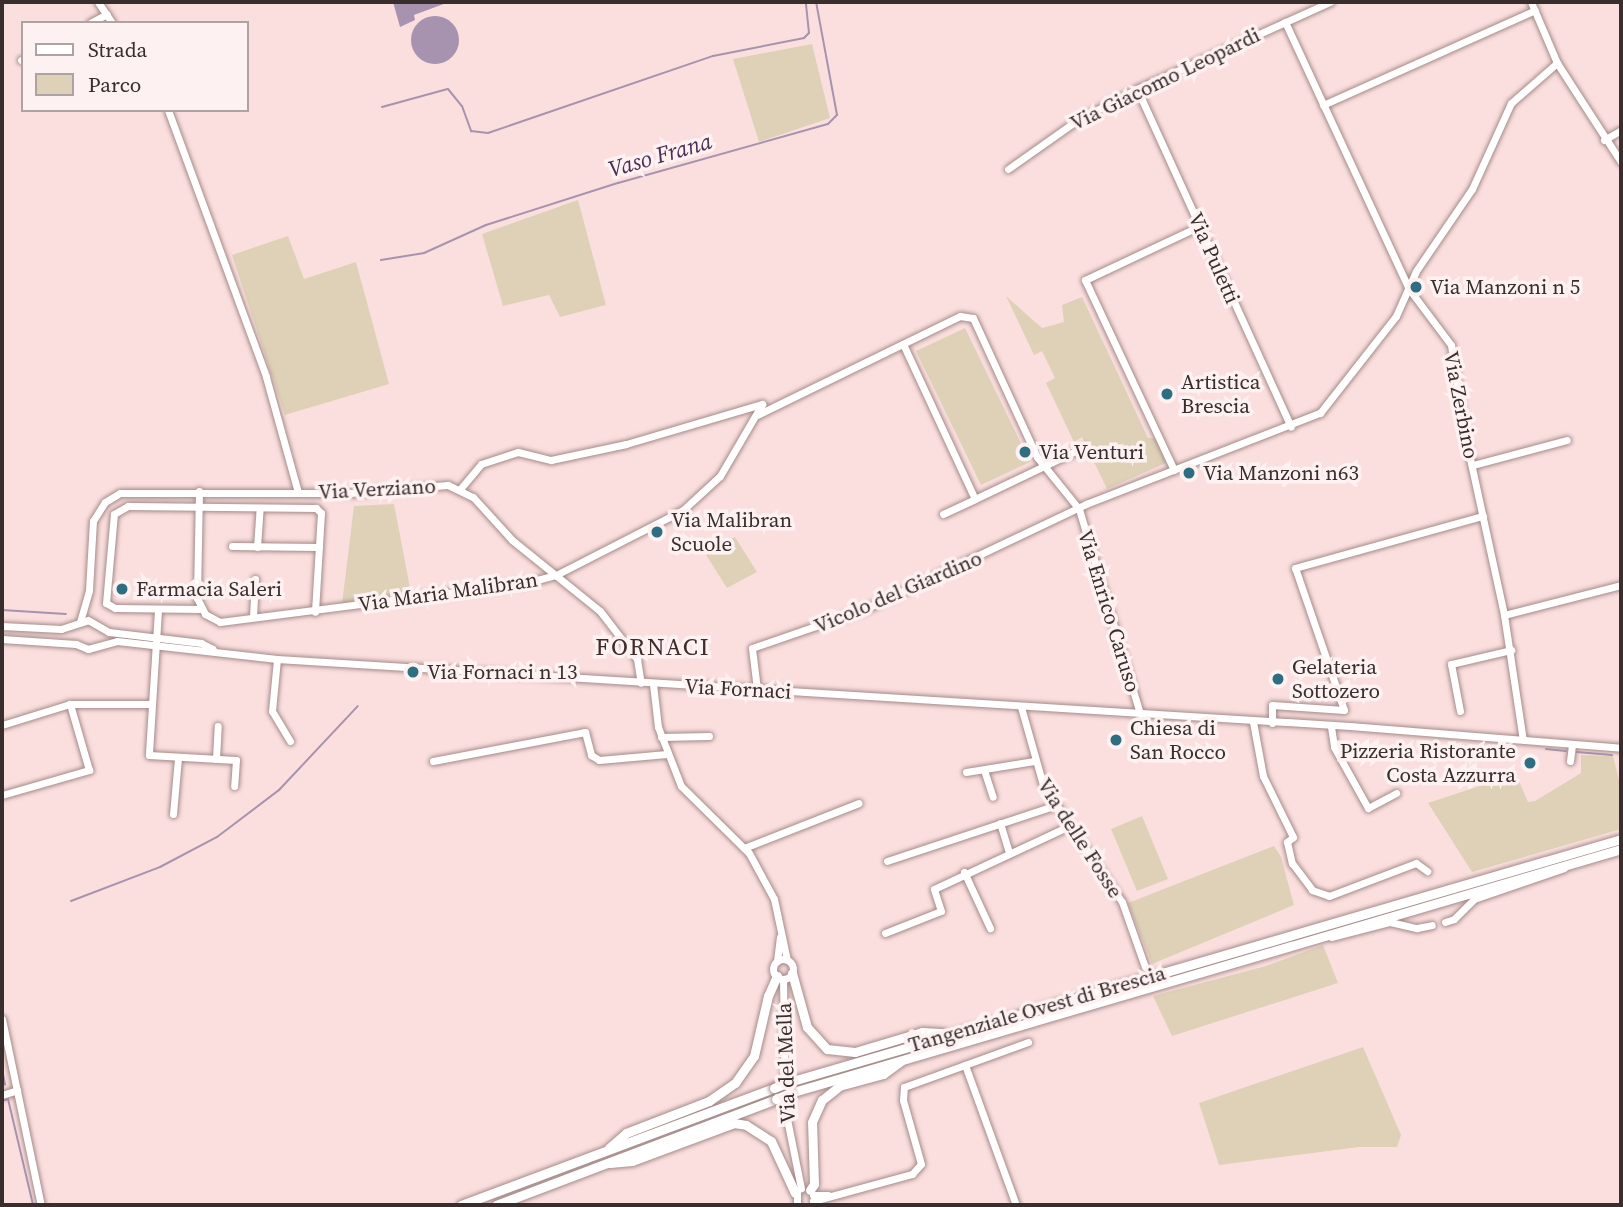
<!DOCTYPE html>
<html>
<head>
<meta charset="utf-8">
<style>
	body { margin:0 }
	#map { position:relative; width:1623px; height:1207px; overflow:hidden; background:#fbdfde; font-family:"Source Serif 4",serif }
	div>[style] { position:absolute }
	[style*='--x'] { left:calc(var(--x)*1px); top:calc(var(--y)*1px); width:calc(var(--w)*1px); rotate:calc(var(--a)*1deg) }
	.green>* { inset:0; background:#dfd1b7 }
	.water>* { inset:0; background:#a793af }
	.round { border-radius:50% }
	.stream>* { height:2px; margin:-1px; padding:0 1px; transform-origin:1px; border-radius:1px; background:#a793af }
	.roads { filter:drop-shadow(0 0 2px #a48b8a) drop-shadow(0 0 2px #a48b8a) }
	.minor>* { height:7px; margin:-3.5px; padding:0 3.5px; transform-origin:3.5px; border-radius:3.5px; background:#fff }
	.minor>.ring { margin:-3.5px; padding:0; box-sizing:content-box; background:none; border:7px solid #fff; border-radius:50% }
	.major>* { height:9px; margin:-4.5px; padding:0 4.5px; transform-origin:4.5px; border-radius:4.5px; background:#fff }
	.bridges { filter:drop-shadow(0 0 2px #a48b8a) drop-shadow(0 0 2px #a48b8a) }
	.major-bridge>* { height:9px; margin:-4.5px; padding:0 4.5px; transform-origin:4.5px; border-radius:4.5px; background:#fff }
	.dots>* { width:19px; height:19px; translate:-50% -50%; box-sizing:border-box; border:4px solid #fdf1f1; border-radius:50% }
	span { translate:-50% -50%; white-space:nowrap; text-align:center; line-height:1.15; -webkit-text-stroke:7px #fdf1f1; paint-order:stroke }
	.street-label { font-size:21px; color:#382e2d }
	.poi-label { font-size:21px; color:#382e2d }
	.left { translate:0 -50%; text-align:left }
	.right { translate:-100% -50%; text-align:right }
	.water-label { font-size:23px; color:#4b2e55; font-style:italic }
	.quarter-label { font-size:24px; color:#3f2b2a; letter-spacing:2px }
	.frame { position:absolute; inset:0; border:4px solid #382e2d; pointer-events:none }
	.legend { position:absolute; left:21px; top:21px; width:228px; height:91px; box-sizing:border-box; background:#fdf1f1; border:2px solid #aea3a3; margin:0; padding:9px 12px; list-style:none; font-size:21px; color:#382e2d }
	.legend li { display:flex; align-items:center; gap:14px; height:35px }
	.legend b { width:35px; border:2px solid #aea3a3 }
</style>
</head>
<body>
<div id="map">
	<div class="green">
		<div style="clip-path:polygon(812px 44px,830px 118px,759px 142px,733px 59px)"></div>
		<div style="clip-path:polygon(578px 200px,606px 305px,560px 317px,549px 295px,503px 306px,482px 234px)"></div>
		<div style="clip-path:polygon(288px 236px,304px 279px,356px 262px,389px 384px,285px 415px,232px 255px)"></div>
		<div style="clip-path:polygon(1006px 296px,1042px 328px,1064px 322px,1062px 305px,1082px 297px,1148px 438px,1156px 438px,1166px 463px,1107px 489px,1082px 437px,1074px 442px,1046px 383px,1055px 378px,1042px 351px,1034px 355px)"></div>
		<div style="clip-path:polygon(965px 328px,1030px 462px,981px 485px,916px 351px)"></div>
		<div style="clip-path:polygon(394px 504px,411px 593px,342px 604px,354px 506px)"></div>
		<div style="clip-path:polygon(735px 537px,757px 572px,727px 588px,706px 555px)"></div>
		<div style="clip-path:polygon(1581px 755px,1613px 756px,1621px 788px,1621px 829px,1472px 872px,1428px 803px,1516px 774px,1528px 802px,1535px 801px,1581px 773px)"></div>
		<div style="clip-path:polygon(1142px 816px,1168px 879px,1137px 891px,1111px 829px)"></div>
		<div style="clip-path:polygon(1274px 846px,1281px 857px,1294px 905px,1152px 964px,1128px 903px)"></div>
		<div style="clip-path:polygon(1323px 945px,1338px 983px,1172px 1036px,1153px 996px,1266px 966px)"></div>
		<div style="clip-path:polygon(1363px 1047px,1401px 1135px,1397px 1147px,1359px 1147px,1219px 1165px,1199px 1103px)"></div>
	</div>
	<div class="water">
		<div style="clip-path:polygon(393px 2px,449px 2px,414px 15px,415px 20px,400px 27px)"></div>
		<div class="round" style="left:411px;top:16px;width:48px;height:48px"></div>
	</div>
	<div class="stream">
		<div style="--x:382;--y:107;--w:68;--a:-15.3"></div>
		<div style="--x:448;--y:89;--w:22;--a:51"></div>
		<div style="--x:462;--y:106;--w:27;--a:70"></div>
		<div style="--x:471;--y:131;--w:17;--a:7"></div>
		<div style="--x:488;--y:133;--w:238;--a:-18.9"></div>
		<div style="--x:713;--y:56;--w:93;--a:-11.2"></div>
		<div style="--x:804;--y:38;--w:7;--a:-45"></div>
		<div style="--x:809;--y:33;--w:31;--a:-96"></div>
		<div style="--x:381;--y:260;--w:44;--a:-9.2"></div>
		<div style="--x:424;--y:253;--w:68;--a:-24.3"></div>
		<div style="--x:486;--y:225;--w:139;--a:-17.7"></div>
		<div style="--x:618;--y:183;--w:218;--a:-15.7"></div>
		<div style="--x:828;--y:124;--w:13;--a:-45"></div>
		<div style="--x:837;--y:115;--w:115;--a:-100.5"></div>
		<div style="--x:2;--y:610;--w:64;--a:3.6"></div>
		<div style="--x:1546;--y:749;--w:20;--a:6"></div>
		<div style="--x:1577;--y:752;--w:35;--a:5"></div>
		<div style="--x:71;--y:901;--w:95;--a:-20.9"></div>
		<div style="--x:160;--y:867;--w:64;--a:-27.8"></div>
		<div style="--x:217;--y:837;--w:78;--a:-37.2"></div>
		<div style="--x:279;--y:790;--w:115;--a:-46.8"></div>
		<div style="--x:2;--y:1069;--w:16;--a:79"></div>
		<div style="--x:2;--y:1101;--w:6;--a:-18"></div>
		<div style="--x:8;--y:1099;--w:109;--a:76.7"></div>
	</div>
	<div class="roads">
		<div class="minor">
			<div style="--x:98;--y:2;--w:25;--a:56"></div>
			<div style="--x:1531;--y:2;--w:66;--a:66.9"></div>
			<div style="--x:1557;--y:63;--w:118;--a:57.1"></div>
			<div style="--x:1285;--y:22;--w:294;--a:65.1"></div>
			<div style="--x:1409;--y:289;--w:70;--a:53.1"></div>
			<div style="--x:1451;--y:345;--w:87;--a:81.4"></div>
			<div style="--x:1464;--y:431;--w:188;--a:77.7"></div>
			<div style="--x:1504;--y:615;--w:126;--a:81.4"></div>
			<div style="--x:90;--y:23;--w:19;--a:-28"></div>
			<div style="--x:21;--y:60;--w:2;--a:-27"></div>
			<div style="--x:1137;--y:89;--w:371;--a:65.5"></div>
			<div style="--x:1323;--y:105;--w:232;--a:-24.1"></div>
			<div style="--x:168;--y:110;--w:284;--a:69.8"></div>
			<div style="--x:266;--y:377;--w:119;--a:74.5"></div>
			<div style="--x:1604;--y:140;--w:20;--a:-30"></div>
			<div style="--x:1008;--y:169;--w:83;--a:-35.2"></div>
			<div style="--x:1076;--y:121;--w:69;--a:-27.7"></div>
			<div style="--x:1137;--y:89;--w:212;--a:-24.3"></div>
			<div style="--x:903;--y:344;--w:171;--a:65.1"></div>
			<div style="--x:975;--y:499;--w:121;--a:-25.5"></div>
			<div style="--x:757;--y:415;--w:226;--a:-26"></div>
			<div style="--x:960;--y:316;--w:13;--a:9"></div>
			<div style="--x:973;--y:318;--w:153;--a:65.3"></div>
			<div style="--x:1037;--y:457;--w:67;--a:51.1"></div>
			<div style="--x:1079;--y:509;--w:214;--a:73.4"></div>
			<div style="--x:1473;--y:465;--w:97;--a:-14.9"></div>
			<div style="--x:1174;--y:470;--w:210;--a:-115.1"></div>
			<div style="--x:1085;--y:280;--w:127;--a:-25.2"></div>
			<div style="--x:461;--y:488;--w:31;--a:-50"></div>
			<div style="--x:481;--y:464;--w:39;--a:-18"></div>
			<div style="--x:518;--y:452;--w:34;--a:14"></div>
			<div style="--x:551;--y:460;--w:77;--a:-12"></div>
			<div style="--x:626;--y:444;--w:142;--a:-16.4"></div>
			<div style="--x:199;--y:491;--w:107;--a:91.1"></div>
			<div style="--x:197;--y:598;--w:18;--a:63"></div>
			<div style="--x:205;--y:614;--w:17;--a:28"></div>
			<div style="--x:220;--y:622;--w:308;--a:-7.3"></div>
			<div style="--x:526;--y:583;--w:31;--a:-15"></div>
			<div style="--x:556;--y:575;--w:143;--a:-27.1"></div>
			<div style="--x:683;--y:510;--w:50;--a:-42.6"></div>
			<div style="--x:720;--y:476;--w:83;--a:-59.7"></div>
			<div style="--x:943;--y:514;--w:35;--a:-25"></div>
			<div style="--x:232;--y:546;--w:87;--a:0.7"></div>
			<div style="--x:257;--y:547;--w:39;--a:-86"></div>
			<div style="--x:202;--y:609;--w:87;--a:-179.3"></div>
			<div style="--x:115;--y:608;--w:10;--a:-151"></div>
			<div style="--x:106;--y:603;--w:89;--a:-84.9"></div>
			<div style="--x:114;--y:514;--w:16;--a:-30"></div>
			<div style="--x:128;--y:506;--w:188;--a:0.6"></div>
			<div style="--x:316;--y:508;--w:7;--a:45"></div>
			<div style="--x:321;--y:513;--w:99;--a:93.5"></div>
			<div style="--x:158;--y:610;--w:145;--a:93.6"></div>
			<div style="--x:149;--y:755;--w:87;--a:3.3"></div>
			<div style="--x:236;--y:760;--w:26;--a:94"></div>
			<div style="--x:1504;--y:615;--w:121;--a:-14.4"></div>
			<div style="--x:253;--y:617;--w:38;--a:-87"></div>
			<div style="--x:80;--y:622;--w:33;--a:-74"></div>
			<div style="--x:89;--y:590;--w:69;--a:-86.7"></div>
			<div style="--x:93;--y:521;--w:22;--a:-58"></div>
			<div style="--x:105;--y:502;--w:17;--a:-31"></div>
			<div style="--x:120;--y:493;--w:230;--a:0"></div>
			<div style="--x:350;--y:493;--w:98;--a:-4.7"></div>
			<div style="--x:448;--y:485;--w:28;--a:26"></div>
			<div style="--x:473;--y:497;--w:58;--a:47.8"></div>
			<div style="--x:512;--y:540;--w:113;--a:38.9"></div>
			<div style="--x:600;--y:611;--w:61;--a:52.4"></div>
			<div style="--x:637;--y:659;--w:24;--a:81"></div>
			<div style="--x:2;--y:626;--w:59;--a:2.9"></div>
			<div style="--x:61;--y:629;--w:28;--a:-18"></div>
			<div style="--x:88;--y:620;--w:24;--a:30"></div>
			<div style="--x:109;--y:632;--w:93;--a:6.8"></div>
			<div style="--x:201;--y:643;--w:13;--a:27"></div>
			<div style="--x:2;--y:639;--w:74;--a:3.9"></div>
			<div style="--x:76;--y:644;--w:13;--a:23"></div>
			<div style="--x:88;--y:649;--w:30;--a:-15"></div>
			<div style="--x:117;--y:641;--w:161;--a:6.4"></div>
			<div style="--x:277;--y:659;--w:1075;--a:3.57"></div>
			<div style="--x:1350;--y:726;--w:272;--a:4.6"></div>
			<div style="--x:277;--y:659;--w:52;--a:95.5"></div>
			<div style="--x:272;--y:711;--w:35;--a:59"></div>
			<div style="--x:653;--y:684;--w:43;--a:83.4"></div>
			<div style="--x:658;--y:727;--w:63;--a:68.7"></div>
			<div style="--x:681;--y:786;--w:95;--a:44.6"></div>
			<div style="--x:749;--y:853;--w:52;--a:61.5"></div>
			<div style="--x:774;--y:899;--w:62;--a:78"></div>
			<div style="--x:757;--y:689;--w:41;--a:-97"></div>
			<div style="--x:752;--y:648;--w:120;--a:-19"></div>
			<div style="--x:865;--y:609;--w:245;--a:-25.4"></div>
			<div style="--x:1086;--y:504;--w:251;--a:-21.3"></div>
			<div style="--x:1320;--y:413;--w:123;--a:-51.9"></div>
			<div style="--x:1396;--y:316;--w:49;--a:-66"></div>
			<div style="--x:1416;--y:271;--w:99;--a:-55.7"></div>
			<div style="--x:1472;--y:189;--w:94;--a:-65.6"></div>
			<div style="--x:1511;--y:103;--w:61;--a:-41"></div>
			<div style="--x:1021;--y:707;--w:81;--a:74.2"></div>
			<div style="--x:1043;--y:785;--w:141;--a:56"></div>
			<div style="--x:1122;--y:902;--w:69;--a:70.5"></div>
			<div style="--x:1460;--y:711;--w:48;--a:-100.8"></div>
			<div style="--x:1451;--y:664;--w:62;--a:-13.1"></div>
			<div style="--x:1253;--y:722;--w:55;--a:79.5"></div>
			<div style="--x:1263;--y:776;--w:68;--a:63.8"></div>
			<div style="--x:1293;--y:837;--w:8;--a:140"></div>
			<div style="--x:1287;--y:842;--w:22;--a:77"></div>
			<div style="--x:1292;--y:863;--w:34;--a:53"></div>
			<div style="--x:1312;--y:890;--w:18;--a:19"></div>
			<div style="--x:1329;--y:896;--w:93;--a:-20.8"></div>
			<div style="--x:1416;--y:863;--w:14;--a:36"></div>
			<div style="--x:1272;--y:723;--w:18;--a:-90"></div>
			<div style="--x:1272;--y:705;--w:72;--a:4"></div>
			<div style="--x:1344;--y:710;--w:150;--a:-109"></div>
			<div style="--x:1295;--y:568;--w:195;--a:-15.5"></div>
			<div style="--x:2;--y:725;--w:71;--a:-17.2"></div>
			<div style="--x:1331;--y:727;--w:20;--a:81"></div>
			<div style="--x:1334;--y:747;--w:70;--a:60.9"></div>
			<div style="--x:1368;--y:808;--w:32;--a:-28"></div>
			<div style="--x:661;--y:737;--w:48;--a:-1.2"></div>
			<div style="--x:216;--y:759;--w:33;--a:-87"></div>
			<div style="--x:433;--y:761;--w:155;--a:-10.8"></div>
			<div style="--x:585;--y:732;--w:24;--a:75"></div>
			<div style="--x:591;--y:755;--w:9;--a:32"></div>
			<div style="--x:599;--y:760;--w:68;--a:-5"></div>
			<div style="--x:1570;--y:761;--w:17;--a:-83"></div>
			<div style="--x:984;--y:770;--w:28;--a:72"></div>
			<div style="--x:966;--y:772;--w:69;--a:-9.2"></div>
			<div style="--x:2;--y:795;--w:91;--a:-16"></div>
			<div style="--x:89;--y:770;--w:69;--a:-106.1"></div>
			<div style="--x:70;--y:704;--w:82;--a:0"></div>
			<div style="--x:173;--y:814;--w:56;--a:-84.9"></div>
			<div style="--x:1000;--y:823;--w:31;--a:73"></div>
			<div style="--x:744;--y:848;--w:123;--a:-21.4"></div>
			<div style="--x:887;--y:861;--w:178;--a:-18.3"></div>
			<div style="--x:964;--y:872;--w:62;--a:65.1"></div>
			<div style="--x:1445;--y:922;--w:9;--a:-18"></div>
			<div style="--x:1454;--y:919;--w:28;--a:-45"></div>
			<div style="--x:1474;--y:899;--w:95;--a:-19"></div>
			<div style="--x:885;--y:933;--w:60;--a:-21.4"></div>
			<div style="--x:941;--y:911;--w:23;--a:-108"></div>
			<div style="--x:934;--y:889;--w:149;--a:-25"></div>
			<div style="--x:1331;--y:937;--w:61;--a:-14.3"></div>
			<div style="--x:1390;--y:922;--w:28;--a:13"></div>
			<div style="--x:1417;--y:928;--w:15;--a:-11"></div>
			<div class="ring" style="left:773px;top:959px;width:13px;height:13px"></div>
			<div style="--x:777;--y:961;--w:24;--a:-83"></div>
			<div style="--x:783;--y:979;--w:130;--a:89.1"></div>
			<div style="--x:785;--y:1109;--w:81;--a:78.6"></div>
			<div style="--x:2;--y:1019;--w:190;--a:78.2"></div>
			<div style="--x:965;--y:1065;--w:149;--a:70"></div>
			<div style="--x:2;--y:1095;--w:16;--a:-18"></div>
			<div style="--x:797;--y:1190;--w:15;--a:90"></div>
			<div style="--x:813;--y:1195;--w:15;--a:0"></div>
			<div style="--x:813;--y:1201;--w:103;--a:-15.3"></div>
			<div style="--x:912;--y:1174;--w:13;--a:-48"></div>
			<div style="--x:921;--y:1164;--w:66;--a:-105.7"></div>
			<div style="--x:903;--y:1100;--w:13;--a:-86"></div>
			<div style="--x:904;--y:1087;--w:132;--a:-19.9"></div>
		</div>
		<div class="major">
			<div style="--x:792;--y:973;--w:56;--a:74.5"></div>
			<div style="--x:807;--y:1027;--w:30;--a:48"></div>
			<div style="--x:827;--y:1049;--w:28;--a:6"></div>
			<div style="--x:855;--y:1052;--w:70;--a:-16.6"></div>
			<div style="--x:922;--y:1032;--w:22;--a:3"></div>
			<div style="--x:789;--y:1082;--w:867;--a:-16.28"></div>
			<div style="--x:790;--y:1093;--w:866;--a:-16.36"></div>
			<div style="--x:609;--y:1148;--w:23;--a:-41"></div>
			<div style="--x:626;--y:1133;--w:89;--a:-21.1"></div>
			<div style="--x:709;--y:1101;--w:32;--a:-35"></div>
			<div style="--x:735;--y:1083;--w:33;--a:-55"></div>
			<div style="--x:754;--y:1056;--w:62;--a:-76.9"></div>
			<div style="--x:768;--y:996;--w:22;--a:-66"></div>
			<div style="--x:610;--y:1163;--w:22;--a:-5"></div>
			<div style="--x:632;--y:1161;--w:109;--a:-20.4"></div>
			<div style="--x:734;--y:1123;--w:12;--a:9"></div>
			<div style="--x:746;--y:1125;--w:30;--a:33"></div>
			<div style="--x:771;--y:1141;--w:57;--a:65.2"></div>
			<div style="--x:810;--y:1190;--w:7;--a:-56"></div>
			<div style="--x:814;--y:1184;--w:62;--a:-91.8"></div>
			<div style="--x:812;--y:1122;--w:24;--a:-66"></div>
			<div style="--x:822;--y:1100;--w:22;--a:-39"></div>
			<div style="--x:839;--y:1086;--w:46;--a:-15.3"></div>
			<div style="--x:883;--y:1074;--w:22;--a:-36"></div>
			<div style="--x:461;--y:1205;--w:334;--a:-20.5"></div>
			<div style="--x:496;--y:1205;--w:299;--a:-20.7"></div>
		</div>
	</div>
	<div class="bridges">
		<div class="major-bridge">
			<div style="--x:774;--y:1088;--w:16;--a:-22"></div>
			<div style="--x:776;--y:1099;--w:15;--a:-23"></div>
		</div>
	</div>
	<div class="dots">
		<div style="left:1416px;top:287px;background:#2e6e82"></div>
		<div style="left:1167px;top:394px;background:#2e6e82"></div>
		<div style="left:1025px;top:452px;background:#2e6e82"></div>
		<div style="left:1189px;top:473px;background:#2e6e82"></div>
		<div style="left:657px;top:532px;background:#2e6e82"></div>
		<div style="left:122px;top:589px;background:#2e6e82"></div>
		<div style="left:413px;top:672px;background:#2e6e82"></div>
		<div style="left:1278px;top:679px;background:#2e6e82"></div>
		<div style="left:1116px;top:740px;background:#2e6e82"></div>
		<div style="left:1530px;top:763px;background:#2e6e82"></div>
	</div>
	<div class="street-label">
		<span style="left:1165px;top:79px;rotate:-26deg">Via Giacomo Leopardi</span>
		<span style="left:1214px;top:258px;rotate:66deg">Via Puletti</span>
		<span style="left:1461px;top:405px;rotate:79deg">Via Zerbino</span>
		<span style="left:377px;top:489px;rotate:-3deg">Via Verziano</span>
		<span style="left:448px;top:592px;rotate:-8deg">Via Maria Malibran</span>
		<span style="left:898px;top:592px;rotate:-23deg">Vicolo del Giardino</span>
		<span style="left:1109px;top:611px;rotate:73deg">Via Enrico Caruso</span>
		<span style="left:738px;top:689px;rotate:3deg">Via Fornaci</span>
		<span style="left:1080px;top:838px;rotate:57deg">Via delle Fosse</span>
		<span style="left:1037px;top:1009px;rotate:-16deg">Tangenziale Ovest di Brescia</span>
		<span style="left:786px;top:1063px;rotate:-92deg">Via del Mella</span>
	</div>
	<div class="poi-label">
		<span class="left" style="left:1430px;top:287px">Via Manzoni n 5</span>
		<span class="left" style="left:1181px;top:394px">Artistica<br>Brescia</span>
		<span class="left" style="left:1039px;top:452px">Via Venturi</span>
		<span class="left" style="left:1203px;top:473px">Via Manzoni n63</span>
		<span class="left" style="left:671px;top:532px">Via Malibran<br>Scuole</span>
		<span class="left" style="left:136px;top:589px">Farmacia Saleri</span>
		<span class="left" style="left:1292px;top:679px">Gelateria<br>Sottozero</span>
		<span class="left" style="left:427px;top:672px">Via Fornaci n 13</span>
		<span class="left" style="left:1130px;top:740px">Chiesa di<br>San Rocco</span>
		<span class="right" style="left:1516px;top:763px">Pizzeria Ristorante<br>Costa Azzurra</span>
	</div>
	<div class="water-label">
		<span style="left:660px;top:155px;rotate:-16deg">Vaso Frana</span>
	</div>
	<div class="quarter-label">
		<span style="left:653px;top:647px">FORNACI</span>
	</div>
	<div class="frame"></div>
	<ul class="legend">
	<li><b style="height:9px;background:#fff"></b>Strada</li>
	<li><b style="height:19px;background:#dfd1b7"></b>Parco</li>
	</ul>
</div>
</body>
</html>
